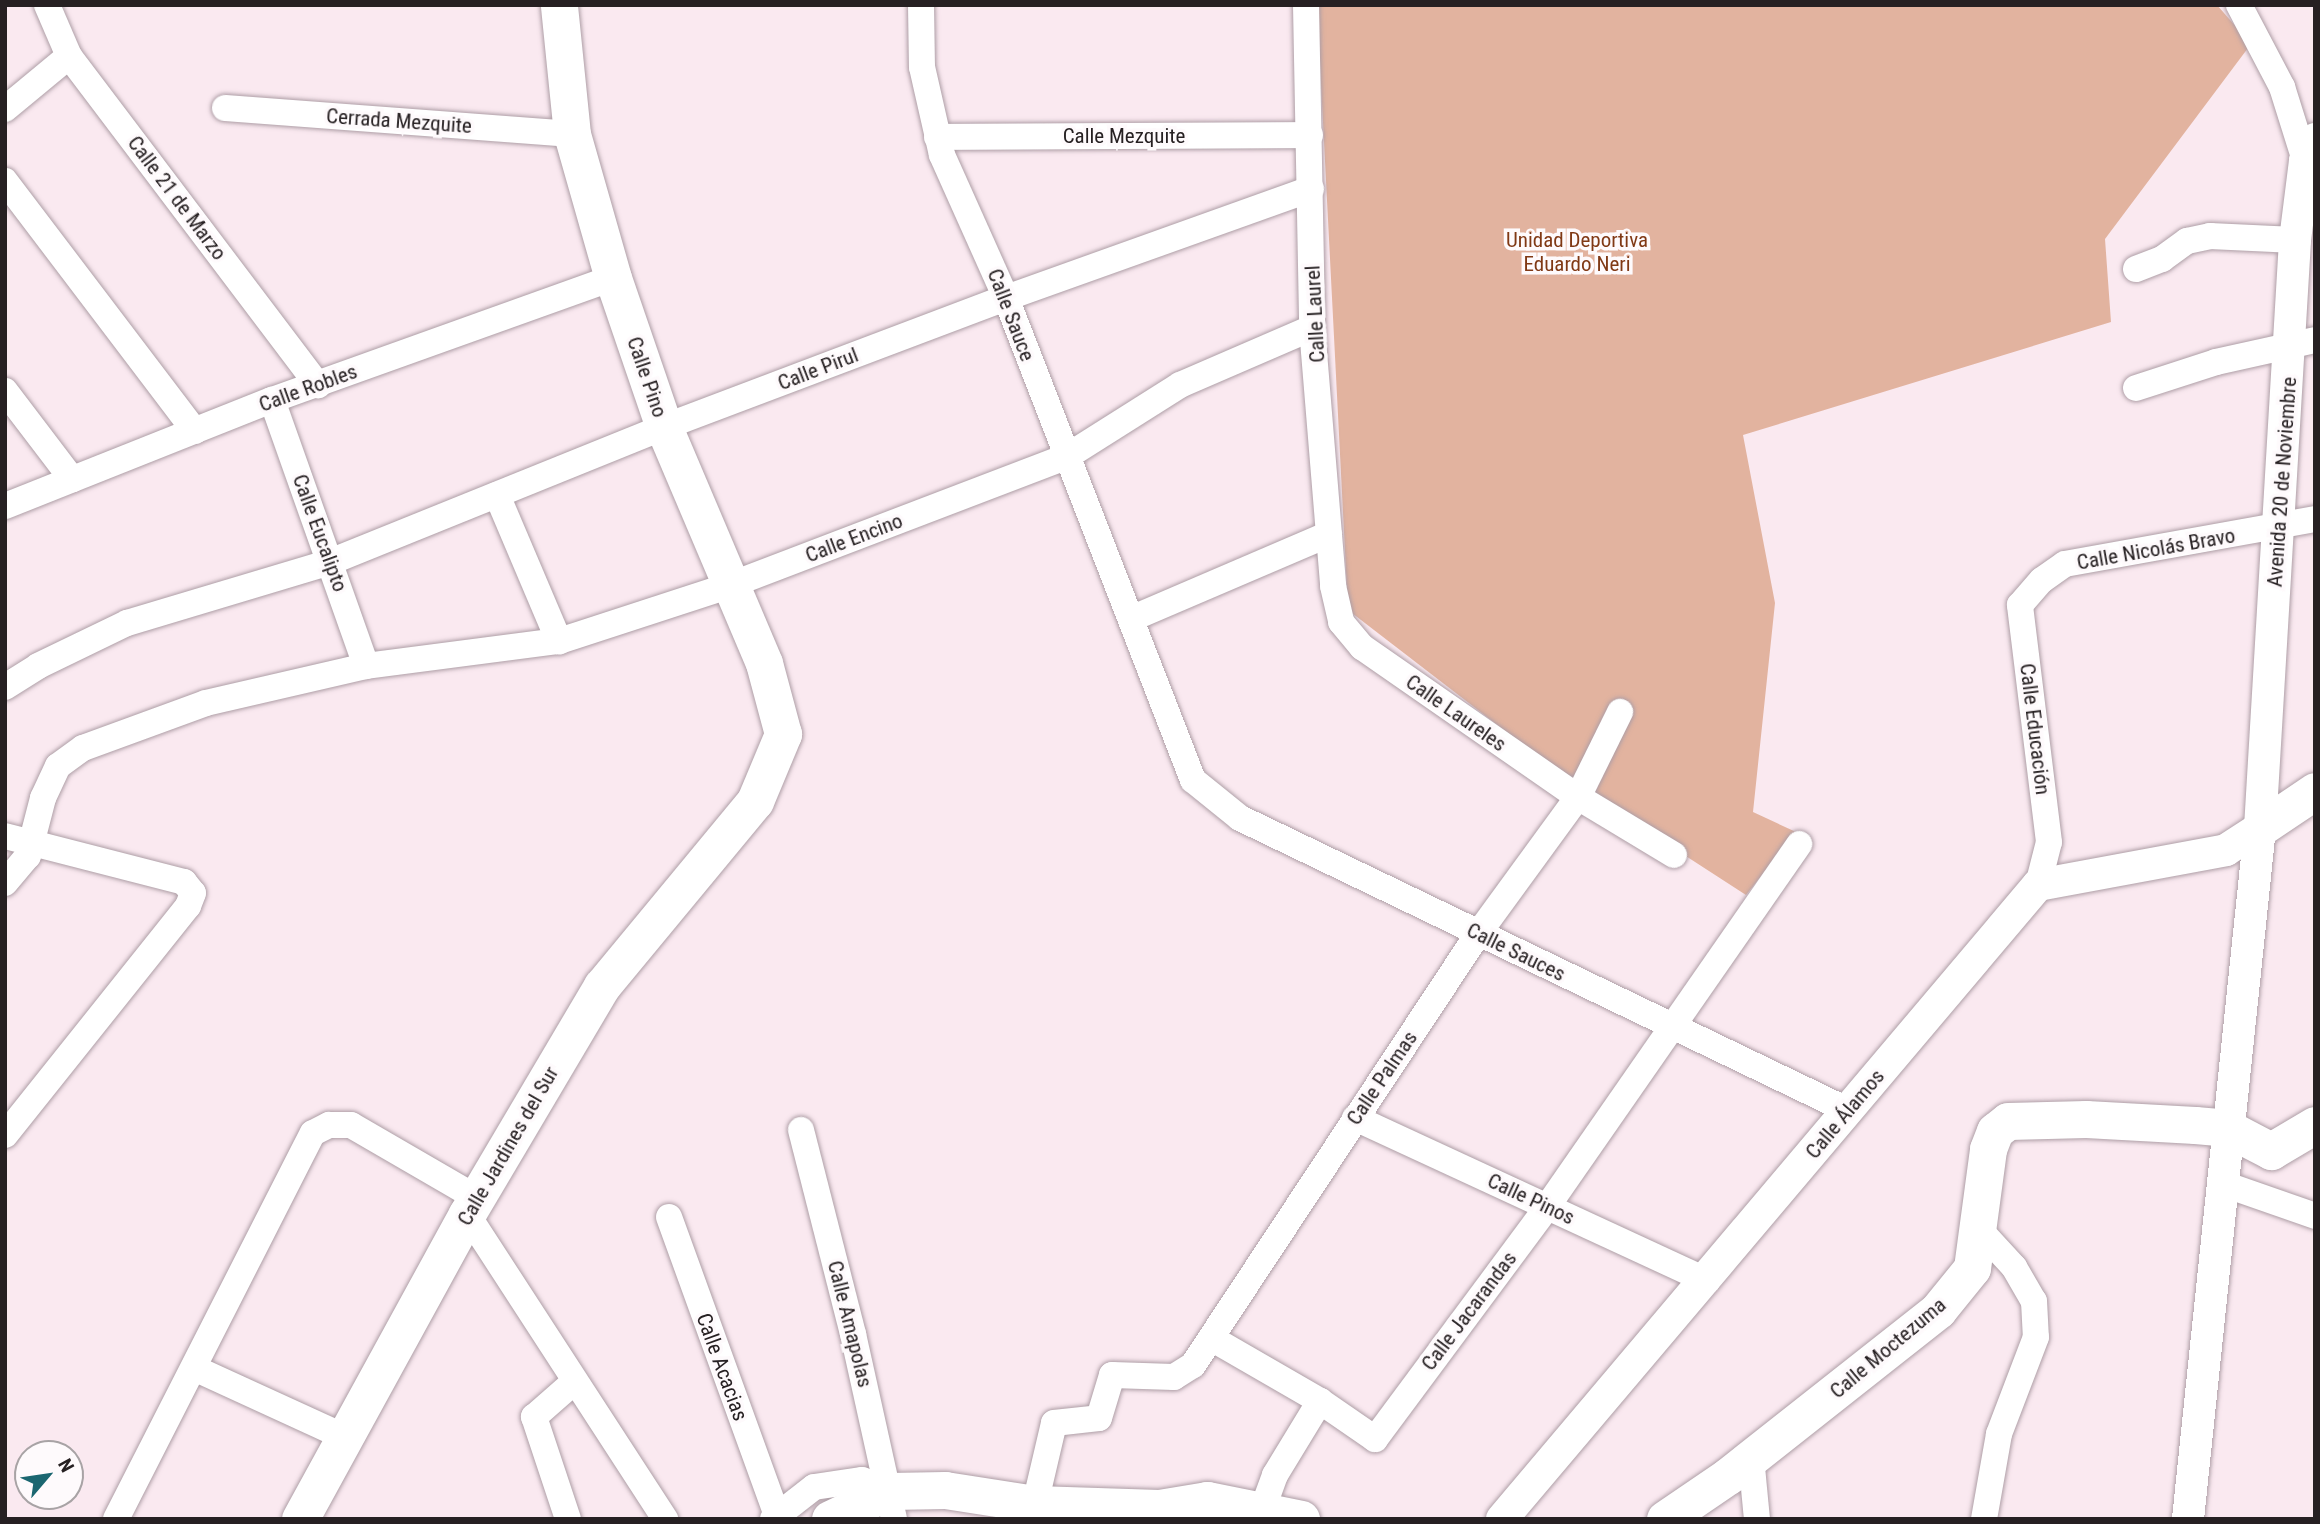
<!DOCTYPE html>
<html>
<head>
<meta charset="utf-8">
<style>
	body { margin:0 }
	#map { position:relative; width:2320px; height:1524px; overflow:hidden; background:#fae9f0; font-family:"Roboto Condensed",sans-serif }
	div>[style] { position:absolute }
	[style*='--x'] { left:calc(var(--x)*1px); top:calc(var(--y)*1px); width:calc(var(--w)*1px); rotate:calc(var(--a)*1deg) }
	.green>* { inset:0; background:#e2b39f }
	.roads { filter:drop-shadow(0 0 2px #ae9ea6) drop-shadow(0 0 2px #ae9ea6) }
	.minor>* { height:26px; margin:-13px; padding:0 13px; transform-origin:13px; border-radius:13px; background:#fff }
	.tertiary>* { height:32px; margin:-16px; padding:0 16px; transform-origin:16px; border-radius:16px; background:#fff }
	.secondary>* { height:37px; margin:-18.5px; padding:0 18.5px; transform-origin:18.5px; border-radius:18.5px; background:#fff }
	span { translate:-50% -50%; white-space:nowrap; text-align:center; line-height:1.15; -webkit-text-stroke:7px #fefafc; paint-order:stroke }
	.street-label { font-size:21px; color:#262022 }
	.park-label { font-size:21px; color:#803915 }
	.frame { position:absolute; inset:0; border:7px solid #262022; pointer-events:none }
	.north { position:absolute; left:14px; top:1440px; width:70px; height:70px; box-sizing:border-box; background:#fefafc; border:2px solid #a8a3a5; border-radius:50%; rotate:61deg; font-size:19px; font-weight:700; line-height:28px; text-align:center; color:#262022 }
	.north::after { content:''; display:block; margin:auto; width:24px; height:32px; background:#1b6670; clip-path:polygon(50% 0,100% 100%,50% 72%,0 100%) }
</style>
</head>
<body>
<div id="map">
	<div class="green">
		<div style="clip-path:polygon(1317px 5px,2217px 5px,2251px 44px,2105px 239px,2111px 322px,1743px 435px,1775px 603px,1753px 812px,1796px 832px,1746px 895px,1570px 781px,1348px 610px)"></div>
	</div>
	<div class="roads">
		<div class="minor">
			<div style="--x:47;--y:5;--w:56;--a:66.7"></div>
			<div style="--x:69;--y:56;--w:413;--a:52.9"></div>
			<div style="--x:921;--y:5;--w:62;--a:89.1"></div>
			<div style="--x:922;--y:67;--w:90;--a:77.2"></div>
			<div style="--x:942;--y:155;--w:157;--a:65.9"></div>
			<div style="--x:1006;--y:298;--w:517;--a:68.8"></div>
			<div style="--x:1193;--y:780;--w:60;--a:39"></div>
			<div style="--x:1240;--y:818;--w:674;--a:25.69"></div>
			<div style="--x:1306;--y:5;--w:323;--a:88.9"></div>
			<div style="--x:1312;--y:328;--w:259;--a:85.3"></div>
			<div style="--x:1333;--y:586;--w:37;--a:77"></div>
			<div style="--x:1341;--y:622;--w:33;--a:50"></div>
			<div style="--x:1362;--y:647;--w:263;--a:34.8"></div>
			<div style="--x:1578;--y:797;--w:112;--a:31.1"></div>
			<div style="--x:2239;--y:5;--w:93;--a:62.3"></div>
			<div style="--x:2282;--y:87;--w:90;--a:72.6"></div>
			<div style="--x:225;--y:108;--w:348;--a:4.3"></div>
			<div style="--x:5;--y:109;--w:83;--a:-39.6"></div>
			<div style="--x:937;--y:137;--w:373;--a:-0.3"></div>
			<div style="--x:5;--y:181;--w:314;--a:52.8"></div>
			<div style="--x:2136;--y:269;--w:28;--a:-21"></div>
			<div style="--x:2162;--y:259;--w:31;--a:-36"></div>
			<div style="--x:2187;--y:241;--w:24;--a:-12"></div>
			<div style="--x:2210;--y:236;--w:85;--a:2.7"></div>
			<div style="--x:2136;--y:388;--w:84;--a:-18"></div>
			<div style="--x:2216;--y:362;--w:101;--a:-12.5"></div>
			<div style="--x:5;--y:391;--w:111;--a:52.7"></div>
			<div style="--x:272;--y:400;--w:282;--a:70.5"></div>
			<div style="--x:497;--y:495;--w:159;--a:67"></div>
			<div style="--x:5;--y:506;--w:287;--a:-21.7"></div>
			<div style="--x:272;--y:400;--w:362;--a:-19.7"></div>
			<div style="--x:1133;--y:618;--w:213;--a:-23.2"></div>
			<div style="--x:5;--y:687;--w:39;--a:-32"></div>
			<div style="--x:38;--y:666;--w:99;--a:-25.8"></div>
			<div style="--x:127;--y:623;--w:212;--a:-16.7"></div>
			<div style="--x:330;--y:562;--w:360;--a:-22"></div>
			<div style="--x:664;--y:427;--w:366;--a:-20.7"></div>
			<div style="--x:1006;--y:298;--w:324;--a:-19.7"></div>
			<div style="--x:5;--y:836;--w:185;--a:14.4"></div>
			<div style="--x:184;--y:882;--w:14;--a:51"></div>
			<div style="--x:193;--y:893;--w:14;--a:111"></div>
			<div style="--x:188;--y:906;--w:293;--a:128.6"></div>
			<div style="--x:5;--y:883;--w:35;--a:-50"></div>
			<div style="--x:28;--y:856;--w:60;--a:-75.5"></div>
			<div style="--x:43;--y:798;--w:35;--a:-65"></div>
			<div style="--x:58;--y:766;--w:31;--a:-36"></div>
			<div style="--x:83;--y:748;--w:131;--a:-20.1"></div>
			<div style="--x:206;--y:703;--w:164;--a:-13"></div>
			<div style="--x:366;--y:666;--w:195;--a:-7.4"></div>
			<div style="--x:559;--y:641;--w:178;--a:-18"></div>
			<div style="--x:728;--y:586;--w:362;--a:-20.9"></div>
			<div style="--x:1066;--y:457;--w:135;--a:-32.3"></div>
			<div style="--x:1180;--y:385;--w:144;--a:-23.4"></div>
			<div style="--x:2038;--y:885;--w:44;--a:-75.7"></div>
			<div style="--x:2049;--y:842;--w:239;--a:-97"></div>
			<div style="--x:2020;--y:605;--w:33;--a:-49"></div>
			<div style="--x:2042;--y:580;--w:28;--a:-35"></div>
			<div style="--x:2065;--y:564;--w:254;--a:-10.2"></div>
			<div style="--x:1355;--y:1118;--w:388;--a:24.8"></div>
			<div style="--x:801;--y:1130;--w:211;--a:75.7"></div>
			<div style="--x:853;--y:1334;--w:189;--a:77.5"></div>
			<div style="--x:2221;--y:1183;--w:100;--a:19.3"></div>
			<div style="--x:467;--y:1214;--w:364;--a:57"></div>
			<div style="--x:669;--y:1217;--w:318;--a:70.1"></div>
			<div style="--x:1979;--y:1229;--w:52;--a:47.4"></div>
			<div style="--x:2014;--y:1267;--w:39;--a:60"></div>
			<div style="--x:2034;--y:1301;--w:36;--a:87"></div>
			<div style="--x:2036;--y:1337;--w:104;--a:110.9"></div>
			<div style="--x:1999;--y:1434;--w:86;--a:100"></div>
			<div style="--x:1211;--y:1338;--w:126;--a:30"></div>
			<div style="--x:1320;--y:1401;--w:67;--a:34.6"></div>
			<div style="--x:1375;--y:1439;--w:289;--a:-53.4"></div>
			<div style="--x:1547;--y:1207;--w:442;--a:-55.2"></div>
			<div style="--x:194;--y:1368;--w:166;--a:24.6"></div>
			<div style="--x:1751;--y:1457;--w:62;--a:84.5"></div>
			<div style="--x:1035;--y:1504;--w:83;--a:-76.8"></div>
			<div style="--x:1054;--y:1423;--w:45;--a:-6.3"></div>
			<div style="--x:1099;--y:1418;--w:45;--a:-73.2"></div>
			<div style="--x:1112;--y:1375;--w:62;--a:1.8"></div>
			<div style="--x:1174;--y:1377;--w:22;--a:-32"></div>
			<div style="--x:1193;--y:1365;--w:517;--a:-56.53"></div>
			<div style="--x:1478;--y:934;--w:170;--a:-53.9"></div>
			<div style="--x:1578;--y:797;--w:95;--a:-63.7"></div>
			<div style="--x:1263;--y:1508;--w:35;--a:-70"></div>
			<div style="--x:1275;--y:1475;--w:87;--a:-58.7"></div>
			<div style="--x:116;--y:1519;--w:433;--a:-63"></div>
			<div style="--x:313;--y:1133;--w:18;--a:-27"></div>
			<div style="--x:329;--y:1125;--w:22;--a:0"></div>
			<div style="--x:351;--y:1125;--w:146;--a:30.1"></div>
			<div style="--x:568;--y:1519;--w:108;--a:-108.4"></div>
			<div style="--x:534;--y:1417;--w:53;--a:-41.2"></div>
			<div style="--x:773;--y:1519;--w:52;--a:-38"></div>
			<div style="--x:814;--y:1487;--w:49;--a:-8.3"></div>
			<div style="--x:862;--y:1480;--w:29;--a:22"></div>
		</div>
		<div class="tertiary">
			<div style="--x:1502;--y:1519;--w:830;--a:-49.79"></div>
			<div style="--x:2038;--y:885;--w:191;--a:-10.5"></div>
			<div style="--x:2226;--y:850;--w:40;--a:-32.9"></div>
			<div style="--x:2188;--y:1519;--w:695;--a:-84.05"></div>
			<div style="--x:2260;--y:828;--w:589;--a:-86.59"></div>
			<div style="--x:2295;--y:240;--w:80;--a:-82.8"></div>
			<div style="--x:2305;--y:161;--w:24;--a:-66"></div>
		</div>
		<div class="secondary">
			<div style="--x:2260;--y:828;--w:66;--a:-33.9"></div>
			<div style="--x:300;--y:1519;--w:348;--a:-61.3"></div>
			<div style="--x:467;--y:1214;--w:265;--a:-59.4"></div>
			<div style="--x:602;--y:986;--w:240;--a:-50.4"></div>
			<div style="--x:755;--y:801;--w:73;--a:-67.3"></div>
			<div style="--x:783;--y:734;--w:73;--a:-105"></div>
			<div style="--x:764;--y:663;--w:256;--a:-113"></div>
			<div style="--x:664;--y:427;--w:157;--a:-108.9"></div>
			<div style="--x:613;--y:278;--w:150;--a:-105.9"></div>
			<div style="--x:572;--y:134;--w:130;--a:-95.8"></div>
			<div style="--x:830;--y:1519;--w:65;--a:-25.4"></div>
			<div style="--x:889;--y:1491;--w:56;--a:-1"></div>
			<div style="--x:945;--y:1490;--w:91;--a:8.8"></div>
			<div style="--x:1035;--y:1504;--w:124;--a:1.8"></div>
			<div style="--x:1159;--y:1508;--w:49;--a:-9.5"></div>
			<div style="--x:1207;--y:1500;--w:96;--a:11.4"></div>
			<div style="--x:1665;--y:1519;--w:76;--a:-34.3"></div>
			<div style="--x:1728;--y:1476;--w:268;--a:-38.3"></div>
			<div style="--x:1938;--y:1310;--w:54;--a:-51"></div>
			<div style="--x:1972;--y:1268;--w:120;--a:-82.3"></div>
			<div style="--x:1988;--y:1149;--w:19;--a:-69"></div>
			<div style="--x:1995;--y:1131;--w:16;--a:-38"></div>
			<div style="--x:2008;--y:1121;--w:78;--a:-1.5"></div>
			<div style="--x:2086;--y:1119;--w:109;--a:3.2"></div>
			<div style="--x:2195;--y:1125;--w:32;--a:5"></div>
			<div style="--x:2227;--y:1128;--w:50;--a:27.6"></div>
			<div style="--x:2271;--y:1151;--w:51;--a:-30.6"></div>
		</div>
	</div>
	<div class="street-label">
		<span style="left:399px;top:121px;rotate:4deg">Cerrada Mezquite</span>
		<span style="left:1124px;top:136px">Calle Mezquite</span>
		<span style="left:177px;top:198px;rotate:53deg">Calle 21 de Marzo</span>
		<span style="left:1315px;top:314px;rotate:-93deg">Calle Laurel</span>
		<span style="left:1011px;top:315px;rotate:69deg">Calle Sauce</span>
		<span style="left:818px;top:369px;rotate:-21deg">Calle Pirul</span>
		<span style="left:647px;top:377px;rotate:71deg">Calle Pino</span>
		<span style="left:308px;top:388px;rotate:-20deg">Calle Robles</span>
		<span style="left:2282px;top:482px;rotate:-86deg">Avenida 20 de Noviembre</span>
		<span style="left:320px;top:533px;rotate:70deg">Calle Eucalipto</span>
		<span style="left:854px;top:538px;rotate:-21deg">Calle Encino</span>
		<span style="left:2156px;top:549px;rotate:-10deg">Calle Nicolás Bravo</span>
		<span style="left:1456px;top:713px;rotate:35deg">Calle Laureles</span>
		<span style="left:2035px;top:729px;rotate:83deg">Calle Educación</span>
		<span style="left:1516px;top:952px;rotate:26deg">Calle Sauces</span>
		<span style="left:1382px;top:1078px;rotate:-56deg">Calle Palmas</span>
		<span style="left:1845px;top:1114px;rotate:-50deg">Calle Álamos</span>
		<span style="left:508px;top:1146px;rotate:-60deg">Calle Jardines del Sur</span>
		<span style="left:1531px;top:1199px;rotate:25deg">Calle Pinos</span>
		<span style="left:1469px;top:1311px;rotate:-53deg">Calle Jacarandas</span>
		<span style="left:850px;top:1324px;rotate:76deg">Calle Amapolas</span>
		<span style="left:1888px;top:1348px;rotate:-40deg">Calle Moctezuma</span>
		<span style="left:722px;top:1367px;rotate:70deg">Calle Acacias</span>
	</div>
	<div class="park-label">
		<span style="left:1577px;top:252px">Unidad Deportiva<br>Eduardo Neri</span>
	</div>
	<div class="frame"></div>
	<div class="north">N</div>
</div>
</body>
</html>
